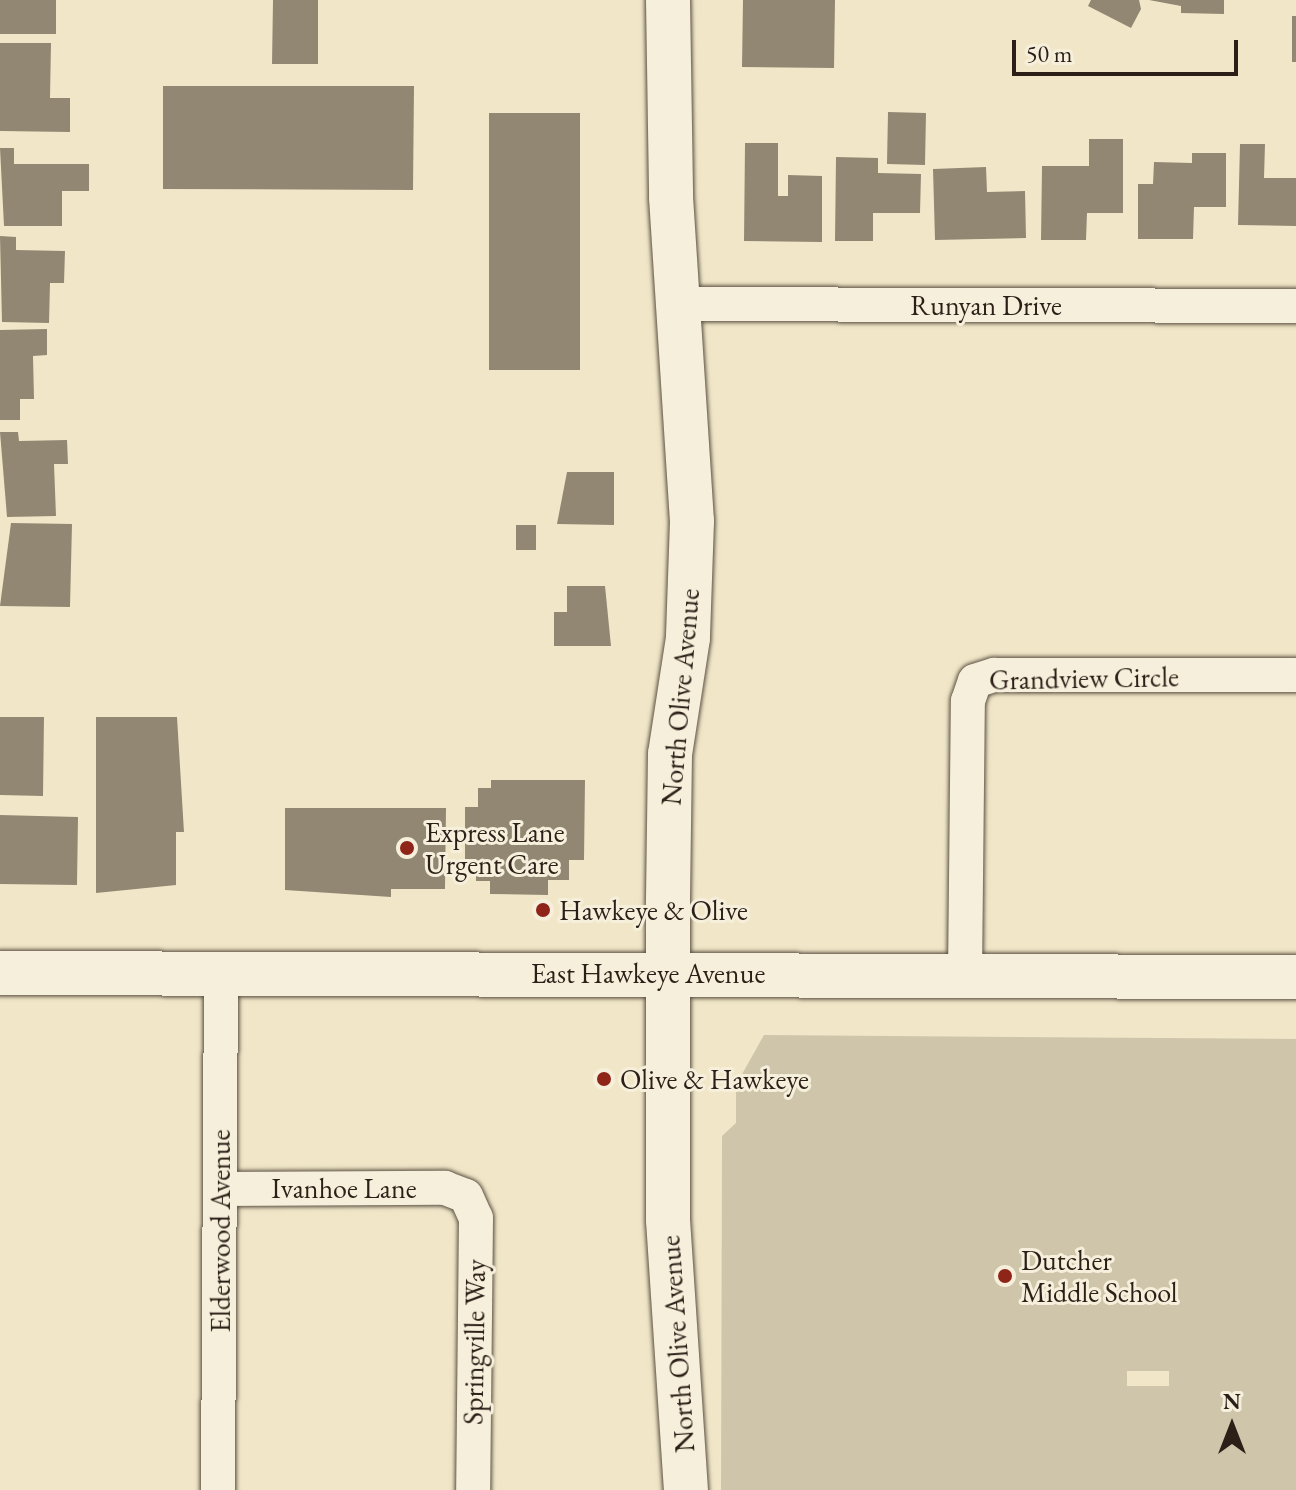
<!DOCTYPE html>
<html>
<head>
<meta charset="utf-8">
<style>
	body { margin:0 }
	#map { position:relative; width:1296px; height:1490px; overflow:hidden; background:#f1e7c8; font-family:"EB Garamond",serif }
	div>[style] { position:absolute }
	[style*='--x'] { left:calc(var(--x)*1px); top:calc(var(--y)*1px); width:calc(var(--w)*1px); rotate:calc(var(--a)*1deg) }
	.green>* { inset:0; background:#cfc5aa }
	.building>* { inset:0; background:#928773 }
	.roads { filter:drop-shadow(0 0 2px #5c5143) drop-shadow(0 0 2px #5c5143) }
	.street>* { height:34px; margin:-17px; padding:0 17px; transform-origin:17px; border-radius:17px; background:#f6efdb }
	.secondary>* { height:44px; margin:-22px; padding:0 22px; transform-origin:22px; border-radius:22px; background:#f6efdb }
	.dots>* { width:22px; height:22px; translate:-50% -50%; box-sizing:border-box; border:4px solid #f6efdb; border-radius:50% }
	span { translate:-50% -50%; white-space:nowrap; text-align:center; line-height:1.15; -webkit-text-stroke:6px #f6efdb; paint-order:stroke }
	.street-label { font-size:28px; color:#2b1f17 }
	.poi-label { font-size:28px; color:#2b1f17 }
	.left { translate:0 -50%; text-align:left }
	.north { position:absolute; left:1192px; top:1386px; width:80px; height:80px; -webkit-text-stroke:6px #f6efdb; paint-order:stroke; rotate:0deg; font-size:22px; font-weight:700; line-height:32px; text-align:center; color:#2b1f17 }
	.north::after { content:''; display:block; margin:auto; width:28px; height:36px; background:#2b1f17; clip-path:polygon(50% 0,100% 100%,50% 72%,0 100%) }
	.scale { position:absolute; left:1012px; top:40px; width:226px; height:36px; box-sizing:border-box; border:4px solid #2b1f17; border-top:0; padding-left:10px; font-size:24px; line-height:28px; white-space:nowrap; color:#2b1f17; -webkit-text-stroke:6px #f6efdb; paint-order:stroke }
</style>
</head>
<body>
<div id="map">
	<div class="green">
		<div style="clip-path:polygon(evenodd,764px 1035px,1296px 1039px,1296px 1490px,721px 1490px,722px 1136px,736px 1123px,736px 1085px,764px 1035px,1169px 1371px,1169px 1386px,1127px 1386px,1127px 1371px,1169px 1371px)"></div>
	</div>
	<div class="building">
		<div style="clip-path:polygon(0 0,56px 0,56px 34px,0 34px)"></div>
		<div style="clip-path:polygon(273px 0,318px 0,318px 64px,272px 64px)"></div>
		<div style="clip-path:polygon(743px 0,835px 0,834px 68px,742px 67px)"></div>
		<div style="clip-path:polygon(1091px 0,1139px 0,1141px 9px,1131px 28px,1088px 6px)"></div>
		<div style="clip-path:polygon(1149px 0,1224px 0,1224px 14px,1181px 13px,1181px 6px)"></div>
		<div style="clip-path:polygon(1292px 16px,1296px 16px,1296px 62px,1292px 62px)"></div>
		<div style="clip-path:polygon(0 43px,51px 43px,50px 98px,70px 98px,70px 132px,0 131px)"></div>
		<div style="clip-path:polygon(163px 86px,414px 86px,413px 190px,163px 189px)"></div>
		<div style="clip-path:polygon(888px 112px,926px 113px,925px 165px,887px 164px)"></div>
		<div style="clip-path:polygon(489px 113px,580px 113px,580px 370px,489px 370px)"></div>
		<div style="clip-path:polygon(1089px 139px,1123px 139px,1123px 213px,1087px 213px,1086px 240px,1041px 240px,1042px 166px,1089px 166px)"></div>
		<div style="clip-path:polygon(745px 143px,778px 143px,778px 196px,788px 196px,788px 175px,822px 176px,822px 242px,744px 241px)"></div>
		<div style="clip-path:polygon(1240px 144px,1265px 144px,1264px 178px,1296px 178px,1296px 226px,1238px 225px)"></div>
		<div style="clip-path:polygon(0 148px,14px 148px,14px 164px,89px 164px,89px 191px,62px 191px,62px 226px,4px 226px)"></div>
		<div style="clip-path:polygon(1192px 153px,1226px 153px,1226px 207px,1194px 207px,1193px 239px,1138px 239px,1138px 184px,1153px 184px,1154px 162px,1192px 163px)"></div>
		<div style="clip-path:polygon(836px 157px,878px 158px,878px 173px,921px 174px,920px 213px,873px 213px,873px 241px,835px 241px)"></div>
		<div style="clip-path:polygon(986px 167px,987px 192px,1025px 191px,1026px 238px,935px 240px,933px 169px)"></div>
		<div style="clip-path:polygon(0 236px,16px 237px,16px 250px,65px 251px,64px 283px,50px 283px,49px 323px,2px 322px)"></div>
		<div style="clip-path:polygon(47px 329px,47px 355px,33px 356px,34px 399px,20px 399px,20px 420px,0 420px,0 330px)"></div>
		<div style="clip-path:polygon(0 432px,18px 432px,19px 441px,67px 440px,68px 464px,54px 464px,56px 516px,7px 517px)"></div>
		<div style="clip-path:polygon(567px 472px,614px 472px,614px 525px,557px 524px)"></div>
		<div style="clip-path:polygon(11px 523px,72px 524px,70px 607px,0 606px)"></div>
		<div style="clip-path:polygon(516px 525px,536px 525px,536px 550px,516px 550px)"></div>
		<div style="clip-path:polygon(567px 586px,605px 586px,611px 646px,554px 646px,554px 612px,567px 612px)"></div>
		<div style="clip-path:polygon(0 717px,44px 717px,43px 796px,0 795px)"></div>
		<div style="clip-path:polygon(96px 717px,177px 717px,184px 832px,176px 832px,176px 885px,96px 893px)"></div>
		<div style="clip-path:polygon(491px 780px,585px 780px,584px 860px,569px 860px,569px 880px,548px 880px,548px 895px,490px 894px,490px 881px,476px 881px,476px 859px,465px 859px,465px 807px,478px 807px,478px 788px,491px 788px)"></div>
		<div style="clip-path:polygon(285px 808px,446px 808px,445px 889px,391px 889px,391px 897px,285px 890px)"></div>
		<div style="clip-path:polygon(0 815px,78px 817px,77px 885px,0 884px)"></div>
	</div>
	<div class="roads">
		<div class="street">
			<div style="--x:676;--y:304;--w:620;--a:0.18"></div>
			<div style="--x:965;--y:975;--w:274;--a:-89.4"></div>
			<div style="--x:968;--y:701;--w:21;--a:-71"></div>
			<div style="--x:975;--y:681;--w:20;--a:-18"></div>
			<div style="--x:994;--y:675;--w:302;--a:0"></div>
			<div style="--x:220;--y:1189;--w:225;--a:-0.3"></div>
			<div style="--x:445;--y:1188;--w:22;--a:21"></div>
			<div style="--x:466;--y:1196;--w:24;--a:66"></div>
			<div style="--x:476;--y:1218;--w:272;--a:90.6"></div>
			<div style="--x:218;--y:1490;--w:518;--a:-89.67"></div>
		</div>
		<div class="secondary">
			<div style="--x:668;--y:0;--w:197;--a:89.1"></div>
			<div style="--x:671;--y:197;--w:325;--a:86.3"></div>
			<div style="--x:692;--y:521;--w:117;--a:92"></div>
			<div style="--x:688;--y:638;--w:117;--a:98.8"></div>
			<div style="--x:670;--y:754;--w:151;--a:90.8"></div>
			<div style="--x:668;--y:905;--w:315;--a:90"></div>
			<div style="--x:668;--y:1220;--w:271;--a:86.2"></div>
			<div style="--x:0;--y:973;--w:1296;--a:0.18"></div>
		</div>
	</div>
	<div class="dots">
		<div style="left:407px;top:848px;background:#8f2418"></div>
		<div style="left:543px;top:910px;background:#8f2418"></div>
		<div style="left:604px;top:1079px;background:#8f2418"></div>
		<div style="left:1005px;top:1276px;background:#8f2418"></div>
	</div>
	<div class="street-label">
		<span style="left:986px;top:305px">Runyan Drive</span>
		<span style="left:1084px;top:678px;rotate:-1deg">Grandview Circle</span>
		<span style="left:680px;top:697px;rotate:-85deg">North Olive Avenue</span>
		<span style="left:648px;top:973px">East Hawkeye Avenue</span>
		<span style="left:344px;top:1188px">Ivanhoe Lane</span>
		<span style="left:220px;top:1231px;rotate:-90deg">Elderwood Avenue</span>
		<span style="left:474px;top:1342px;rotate:-89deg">Springville Way</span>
		<span style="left:677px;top:1344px;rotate:-94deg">North Olive Avenue</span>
	</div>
	<div class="poi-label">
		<span class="left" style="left:425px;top:848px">Express Lane<br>Urgent Care</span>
		<span class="left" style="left:559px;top:910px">Hawkeye &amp; Olive</span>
		<span class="left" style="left:620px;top:1079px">Olive &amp; Hawkeye</span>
		<span class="left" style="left:1021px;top:1276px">Dutcher<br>Middle School</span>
	</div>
	<div class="north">N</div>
	<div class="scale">50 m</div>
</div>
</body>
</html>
